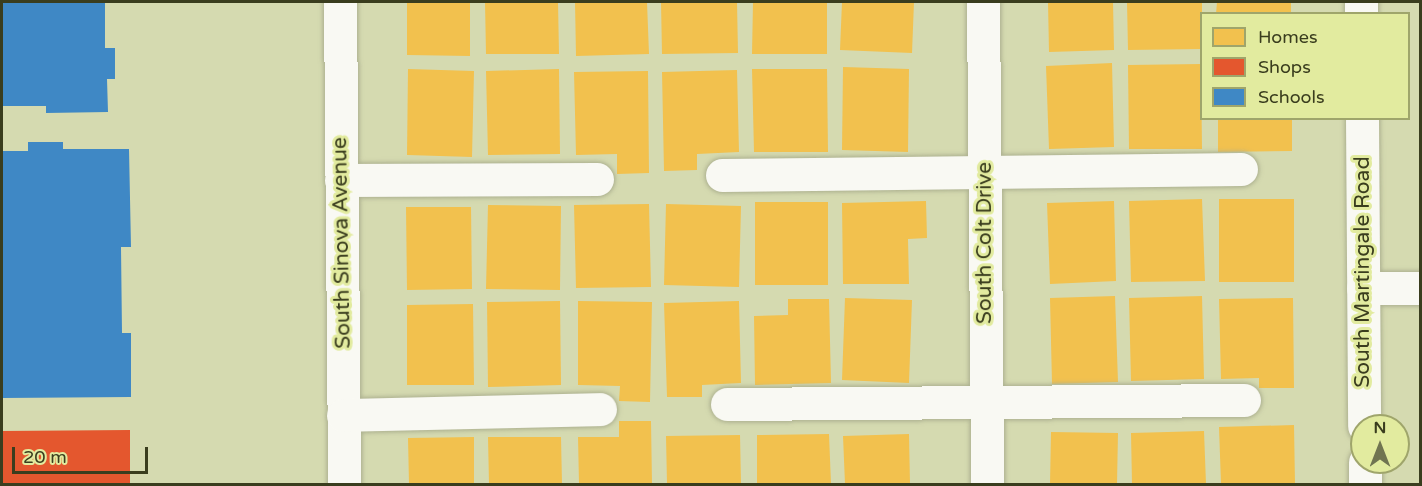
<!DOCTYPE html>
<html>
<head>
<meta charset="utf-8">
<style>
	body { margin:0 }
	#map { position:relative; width:1422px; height:486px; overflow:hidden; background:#d5dab0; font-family:"Varela Round",sans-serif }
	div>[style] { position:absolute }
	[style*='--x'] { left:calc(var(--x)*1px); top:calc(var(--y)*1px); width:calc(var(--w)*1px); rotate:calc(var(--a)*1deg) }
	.homes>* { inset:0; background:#f2c14e }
	.shops>* { inset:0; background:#e4572e }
	.schools>* { inset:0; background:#3f88c5 }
	.roads { filter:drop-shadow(0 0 2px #adb190) drop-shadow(0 0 2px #adb190) }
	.minor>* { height:33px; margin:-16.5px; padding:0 16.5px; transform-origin:16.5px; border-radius:16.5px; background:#f9f9f3 }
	span { translate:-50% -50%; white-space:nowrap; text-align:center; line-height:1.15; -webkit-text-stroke:6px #e2eb9f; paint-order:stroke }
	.street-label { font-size:21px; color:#3a3d1e }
	.frame { position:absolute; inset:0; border:3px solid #3a3d1e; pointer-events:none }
	.legend { position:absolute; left:1200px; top:12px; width:210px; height:108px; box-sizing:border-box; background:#e2eb9f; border:2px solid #9fa56b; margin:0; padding:8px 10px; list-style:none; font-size:18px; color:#3a3d1e }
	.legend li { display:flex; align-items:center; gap:12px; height:30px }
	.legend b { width:30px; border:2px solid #9fa56b }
	.north { position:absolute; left:1350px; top:414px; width:60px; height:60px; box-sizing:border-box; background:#e2eb9f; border:2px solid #9fa56b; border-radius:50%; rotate:0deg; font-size:16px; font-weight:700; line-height:24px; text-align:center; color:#3a3d1e }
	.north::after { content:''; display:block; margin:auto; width:21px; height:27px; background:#707451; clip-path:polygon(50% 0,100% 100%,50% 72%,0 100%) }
	.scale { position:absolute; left:12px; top:447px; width:136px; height:27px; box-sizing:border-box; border:3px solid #3a3d1e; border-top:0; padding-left:8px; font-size:18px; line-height:21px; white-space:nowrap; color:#3a3d1e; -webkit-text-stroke:4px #e2eb9f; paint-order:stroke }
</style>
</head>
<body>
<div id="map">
	<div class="homes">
		<div style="clip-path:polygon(407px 2px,470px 2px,470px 56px,407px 55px)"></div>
		<div style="clip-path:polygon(485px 2px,558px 2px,559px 54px,486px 54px)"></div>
		<div style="clip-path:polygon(575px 2px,647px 2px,649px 54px,576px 56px)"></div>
		<div style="clip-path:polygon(661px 2px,737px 2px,738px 53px,662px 54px)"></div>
		<div style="clip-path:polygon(753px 2px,827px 2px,827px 54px,752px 54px)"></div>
		<div style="clip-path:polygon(842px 2px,914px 2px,912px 53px,840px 50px)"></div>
		<div style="clip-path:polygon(1048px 2px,1113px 2px,1114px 50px,1049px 52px)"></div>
		<div style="clip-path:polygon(1127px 2px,1202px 2px,1202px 49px,1128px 50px)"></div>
		<div style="clip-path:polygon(1217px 2px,1291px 2px,1291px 14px,1216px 14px)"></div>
		<div style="clip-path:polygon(1112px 63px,1114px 147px,1049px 149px,1046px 66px)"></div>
		<div style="clip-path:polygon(1201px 64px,1202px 149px,1129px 149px,1128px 65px)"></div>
		<div style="clip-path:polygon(843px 67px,909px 69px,908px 152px,842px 150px)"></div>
		<div style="clip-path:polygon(408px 69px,474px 71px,472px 157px,407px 155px)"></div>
		<div style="clip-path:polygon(559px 69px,560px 154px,488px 155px,486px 71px)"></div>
		<div style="clip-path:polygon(752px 69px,827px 69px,828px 152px,754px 152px)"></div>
		<div style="clip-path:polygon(737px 70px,739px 152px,697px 154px,697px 170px,664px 171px,662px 72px)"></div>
		<div style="clip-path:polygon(648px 71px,649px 173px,617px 174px,617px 154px,576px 155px,574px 72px)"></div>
		<div style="clip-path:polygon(1218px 118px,1292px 118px,1292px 151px,1218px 152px)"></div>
		<div style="clip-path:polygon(1202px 199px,1205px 281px,1131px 282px,1129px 201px)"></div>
		<div style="clip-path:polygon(1219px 199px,1294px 199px,1294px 282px,1219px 282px)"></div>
		<div style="clip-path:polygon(926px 201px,927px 238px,908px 239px,909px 284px,843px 284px,842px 203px)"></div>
		<div style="clip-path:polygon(1114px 201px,1116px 281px,1050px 284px,1047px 203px)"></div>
		<div style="clip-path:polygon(755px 202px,828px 202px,828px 285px,755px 285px)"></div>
		<div style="clip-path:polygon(649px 204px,651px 287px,576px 288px,574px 205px)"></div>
		<div style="clip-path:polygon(666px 204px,741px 206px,739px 287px,664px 285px)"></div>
		<div style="clip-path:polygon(488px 205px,561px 206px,560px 290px,486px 289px)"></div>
		<div style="clip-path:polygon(406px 207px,471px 207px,472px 289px,407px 290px)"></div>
		<div style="clip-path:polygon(1115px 296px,1118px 382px,1052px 384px,1050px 298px)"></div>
		<div style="clip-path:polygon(1202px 296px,1204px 379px,1131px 381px,1129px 298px)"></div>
		<div style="clip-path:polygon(845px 298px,912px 300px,909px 383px,842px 380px)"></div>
		<div style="clip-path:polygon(1293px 298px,1294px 388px,1259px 388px,1259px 378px,1221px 379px,1219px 299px)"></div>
		<div style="clip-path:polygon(788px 299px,829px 299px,831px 383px,755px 385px,754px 316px,788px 315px)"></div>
		<div style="clip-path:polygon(560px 301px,561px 385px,488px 387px,487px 302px)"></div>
		<div style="clip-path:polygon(578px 301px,652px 302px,650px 402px,619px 401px,620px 386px,578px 385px)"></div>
		<div style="clip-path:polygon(739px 301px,741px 383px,702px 385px,702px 397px,667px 397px,664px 303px)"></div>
		<div style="clip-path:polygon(473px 304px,474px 385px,407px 385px,407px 305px)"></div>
		<div style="clip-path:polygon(619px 421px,651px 421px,652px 484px,579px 484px,578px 437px,619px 437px)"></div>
		<div style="clip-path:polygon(1294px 425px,1295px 484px,1221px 484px,1219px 427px)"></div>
		<div style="clip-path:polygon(1204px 431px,1206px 484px,1132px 484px,1131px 433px)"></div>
		<div style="clip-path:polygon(1051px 432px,1118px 433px,1117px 484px,1050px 484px)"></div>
		<div style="clip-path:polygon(829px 434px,831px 484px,757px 484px,757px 435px)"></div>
		<div style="clip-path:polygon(909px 434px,910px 484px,845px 484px,843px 436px)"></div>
		<div style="clip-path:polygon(740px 435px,741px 484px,667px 484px,666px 436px)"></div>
		<div style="clip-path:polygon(474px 437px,474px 484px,409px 484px,408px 438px)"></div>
		<div style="clip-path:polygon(488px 437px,561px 437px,562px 484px,489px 484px)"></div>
	</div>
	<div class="shops">
		<div style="clip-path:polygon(130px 430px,130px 484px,2px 484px,2px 431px)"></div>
	</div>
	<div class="schools">
		<div style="clip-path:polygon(2px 2px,105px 2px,105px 48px,115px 48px,115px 79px,107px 79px,108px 112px,46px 113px,46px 106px,2px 106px)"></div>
		<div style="clip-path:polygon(28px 142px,63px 142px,63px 149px,129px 149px,131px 247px,121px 247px,122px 333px,131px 333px,131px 397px,2px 398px,2px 151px,28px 151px)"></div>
	</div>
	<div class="roads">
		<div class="minor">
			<div style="--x:340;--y:2;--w:482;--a:89.5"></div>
			<div style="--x:983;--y:2;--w:482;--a:89.5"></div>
			<div style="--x:1361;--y:2;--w:12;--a:90"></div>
			<div style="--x:1362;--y:118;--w:308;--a:89.6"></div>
			<div style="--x:722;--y:175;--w:519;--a:-0.66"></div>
			<div style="--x:341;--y:180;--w:256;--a:-0.2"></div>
			<div style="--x:1363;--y:288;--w:57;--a:0"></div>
			<div style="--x:727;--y:404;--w:517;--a:-0.44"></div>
			<div style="--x:343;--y:415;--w:257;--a:-1.3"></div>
			<div style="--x:1365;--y:462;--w:22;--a:90"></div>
		</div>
	</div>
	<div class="street-label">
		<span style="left:342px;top:243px;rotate:-91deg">South Sinova Avenue</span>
		<span style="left:985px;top:243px;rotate:-90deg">South Colt Drive</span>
		<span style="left:1363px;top:272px;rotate:-90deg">South Martingale Road</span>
	</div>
	<div class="frame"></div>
	<ul class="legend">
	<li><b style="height:16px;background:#f2c14e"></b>Homes</li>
	<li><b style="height:16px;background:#e4572e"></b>Shops</li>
	<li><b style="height:16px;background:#3f88c5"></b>Schools</li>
	</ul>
	<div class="north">N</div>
	<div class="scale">20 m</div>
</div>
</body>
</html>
